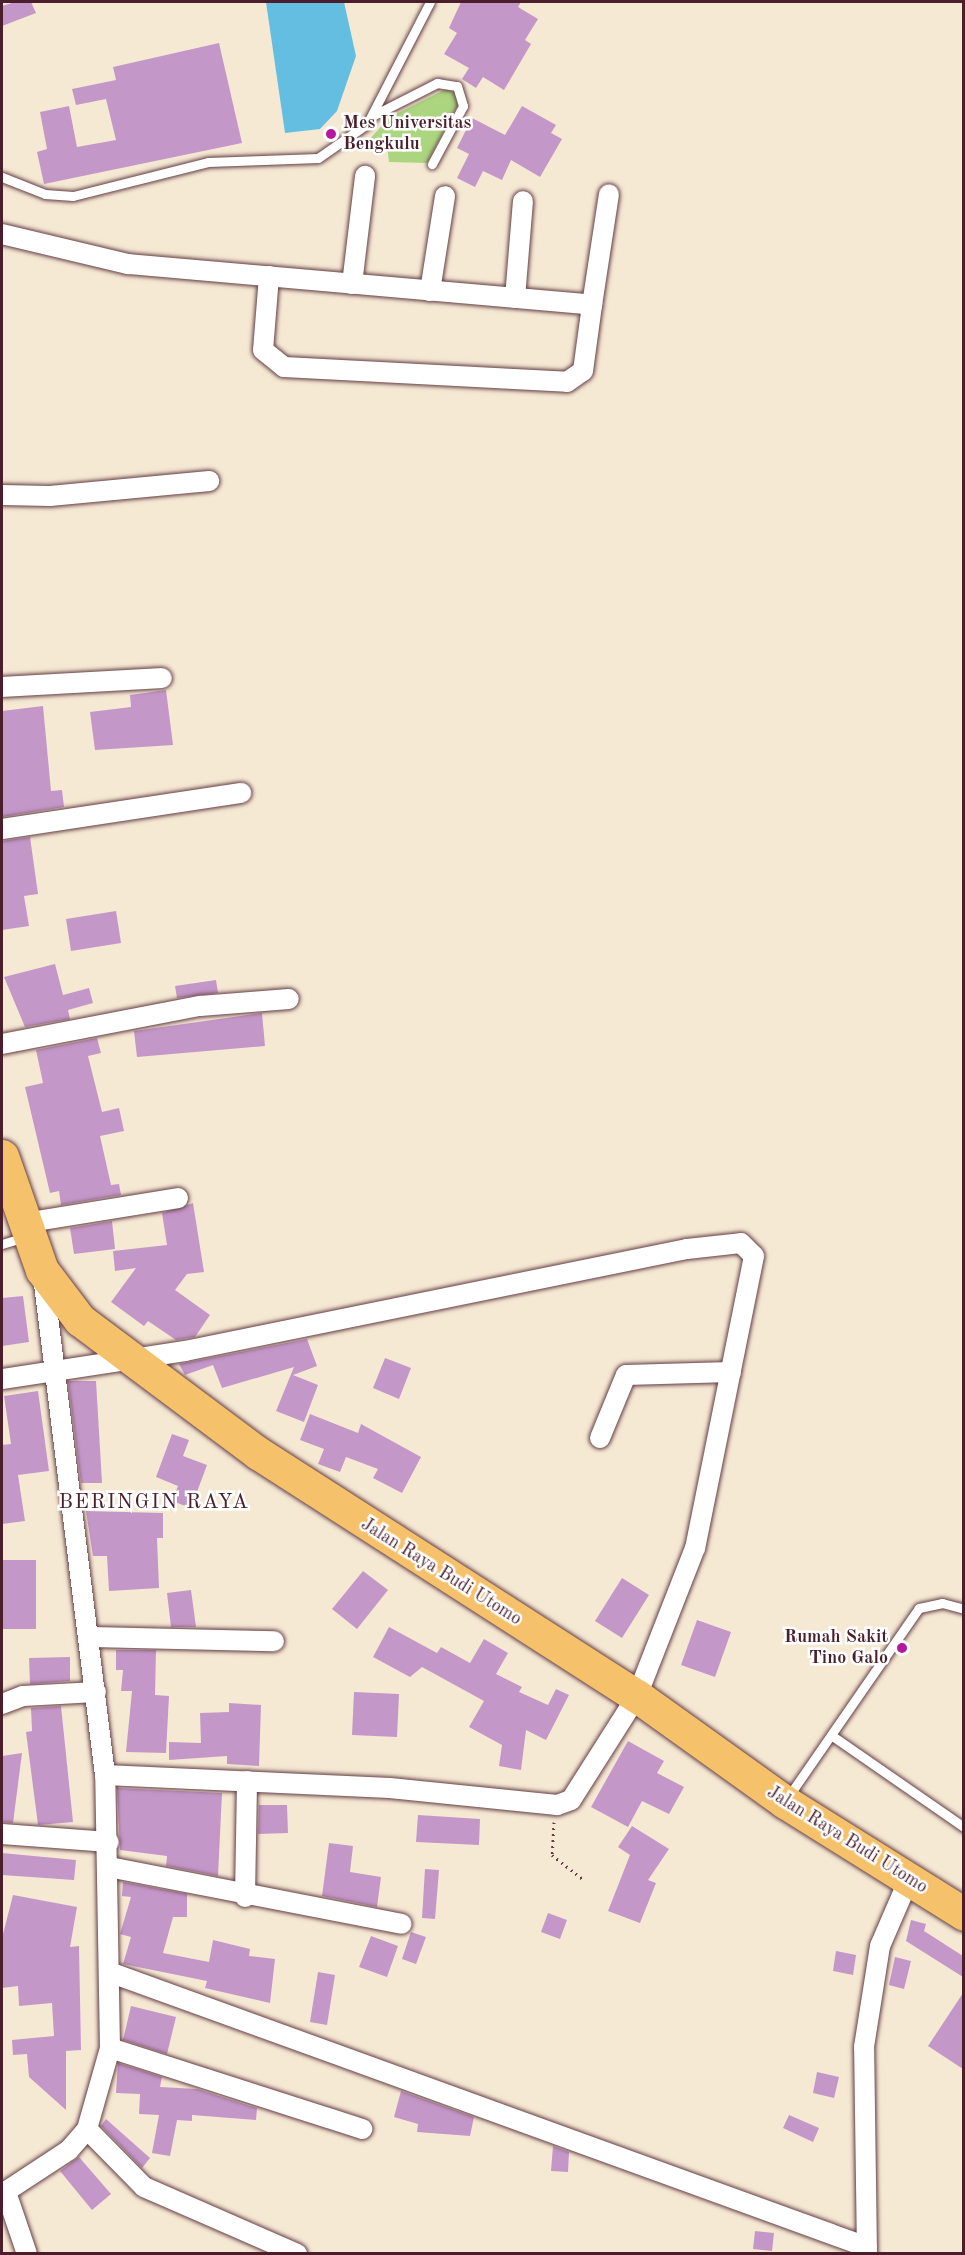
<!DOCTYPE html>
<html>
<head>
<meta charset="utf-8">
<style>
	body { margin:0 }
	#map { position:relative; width:965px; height:2255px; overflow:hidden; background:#f6e9d4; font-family:"Old Standard TT",serif }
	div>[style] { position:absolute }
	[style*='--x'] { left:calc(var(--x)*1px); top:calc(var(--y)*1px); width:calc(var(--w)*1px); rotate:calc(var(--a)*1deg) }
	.green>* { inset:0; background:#acd580 }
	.water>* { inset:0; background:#64bee1 }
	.building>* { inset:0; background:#c497c9 }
	.path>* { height:3px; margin-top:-1.5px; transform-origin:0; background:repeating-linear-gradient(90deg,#643d44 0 1.5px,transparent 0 6px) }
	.roads { filter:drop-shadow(0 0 2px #643d44) drop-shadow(0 0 2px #643d44) }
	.lane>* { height:9px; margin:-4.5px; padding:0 4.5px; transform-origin:4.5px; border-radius:4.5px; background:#fff }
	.street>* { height:20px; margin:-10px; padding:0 10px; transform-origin:10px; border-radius:10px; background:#fff }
	.highway>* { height:33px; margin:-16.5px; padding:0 16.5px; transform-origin:16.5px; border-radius:16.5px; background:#f6c16b }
	.dots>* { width:16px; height:16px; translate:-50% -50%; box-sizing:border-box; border:3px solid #fff; border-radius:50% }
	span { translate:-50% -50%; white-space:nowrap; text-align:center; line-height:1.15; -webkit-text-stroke:5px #fff; paint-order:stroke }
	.poi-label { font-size:18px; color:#4a1f2b; font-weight:700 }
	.left { translate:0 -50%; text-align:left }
	.right { translate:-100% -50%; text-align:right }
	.street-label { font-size:18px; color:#4a1f2b }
	.quarter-label { font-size:21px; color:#4a1f2b; letter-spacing:1.5px }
	.frame { position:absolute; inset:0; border:3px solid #4a1f2b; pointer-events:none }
</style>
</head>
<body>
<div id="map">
	<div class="green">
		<div style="clip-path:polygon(446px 89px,458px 95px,459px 103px,427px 163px,389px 162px,387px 146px,363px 146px,390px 117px)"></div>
	</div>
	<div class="water">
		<div style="clip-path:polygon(266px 2px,344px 2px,356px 56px,337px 111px,320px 129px,285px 133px)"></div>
	</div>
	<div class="building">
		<div style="clip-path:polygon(15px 2px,31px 2px,36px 13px,2px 26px,2px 6px)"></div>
		<div style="clip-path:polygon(461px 2px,521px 2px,518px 7px,538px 19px,525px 40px,531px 44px,504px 90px,483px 77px,476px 88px,462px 79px,469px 68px,444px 54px,457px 33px,449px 28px)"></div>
		<div style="clip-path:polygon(219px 43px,242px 143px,44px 184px,37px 152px,47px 149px,40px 112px,69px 106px,77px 147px,116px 140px,106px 99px,76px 105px,72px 89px,116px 80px,113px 67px)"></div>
		<div style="clip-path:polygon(522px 106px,556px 125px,551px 133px,562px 139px,540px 177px,511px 160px,502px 180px,483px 171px,475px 187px,457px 178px,469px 154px,457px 148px,472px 118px,505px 135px)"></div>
		<div style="clip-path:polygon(166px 690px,173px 745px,95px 750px,90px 712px,131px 707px,130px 695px)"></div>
		<div style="clip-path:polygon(43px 706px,51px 791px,62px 790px,64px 807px,2px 817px,2px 711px)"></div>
		<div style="clip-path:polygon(30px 837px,38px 894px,24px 896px,29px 926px,2px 930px,2px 841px)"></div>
		<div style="clip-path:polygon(116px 911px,121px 943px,71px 951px,66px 919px)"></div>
		<div style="clip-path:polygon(55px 964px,63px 995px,89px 988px,93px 1003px,68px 1010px,70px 1019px,25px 1027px,4px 977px)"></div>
		<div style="clip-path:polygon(216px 980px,218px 993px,177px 998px,175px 986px)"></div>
		<div style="clip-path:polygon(262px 1013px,265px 1046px,137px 1057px,134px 1031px)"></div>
		<div style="clip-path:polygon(97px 1038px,101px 1053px,88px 1056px,102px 1112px,119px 1108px,124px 1131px,100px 1136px,111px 1185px,119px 1184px,121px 1195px,61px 1205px,59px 1191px,50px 1193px,25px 1087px,43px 1083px,36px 1050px)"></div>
		<div style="clip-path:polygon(193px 1203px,204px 1272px,187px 1274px,175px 1290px,210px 1315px,195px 1337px,176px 1340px,148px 1321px,144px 1326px,111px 1302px,136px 1268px,115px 1271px,113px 1251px,167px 1245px,162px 1213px)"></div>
		<div style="clip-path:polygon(112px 1221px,115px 1249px,74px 1254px,70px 1228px)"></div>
		<div style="clip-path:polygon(23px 1296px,29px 1342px,2px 1346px,2px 1298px)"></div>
		<div style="clip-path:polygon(307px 1339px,317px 1366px,293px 1375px,318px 1385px,304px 1422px,276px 1411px,294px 1367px,222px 1388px,213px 1365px,185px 1375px,179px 1364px)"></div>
		<div style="clip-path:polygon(385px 1358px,411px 1368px,399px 1399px,373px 1388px)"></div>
		<div style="clip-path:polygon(68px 1381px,96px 1381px,102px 1483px,81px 1483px)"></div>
		<div style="clip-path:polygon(38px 1391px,49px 1471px,18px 1475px,25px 1521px,2px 1524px,2px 1445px,11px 1444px,4px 1396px)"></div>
		<div style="clip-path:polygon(310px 1414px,358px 1433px,361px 1424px,421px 1457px,402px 1493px,373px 1478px,378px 1469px,346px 1457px,340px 1472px,318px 1464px,324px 1449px,300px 1440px)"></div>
		<div style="clip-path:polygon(172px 1434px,189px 1440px,183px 1456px,207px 1465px,191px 1508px,172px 1501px,178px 1486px,156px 1477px)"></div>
		<div style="clip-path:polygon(86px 1511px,163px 1513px,163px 1538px,157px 1538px,159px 1588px,109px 1591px,107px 1556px,93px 1556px)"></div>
		<div style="clip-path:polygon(2px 1560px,36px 1560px,36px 1629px,2px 1629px)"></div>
		<div style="clip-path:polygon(363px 1571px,388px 1590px,357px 1629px,332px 1609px)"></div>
		<div style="clip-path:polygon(622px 1578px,649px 1595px,622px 1638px,595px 1621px)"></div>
		<div style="clip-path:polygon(191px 1590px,196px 1627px,171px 1627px,167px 1593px)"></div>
		<div style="clip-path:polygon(697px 1620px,731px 1632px,715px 1677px,681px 1665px)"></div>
		<div style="clip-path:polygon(389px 1627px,437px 1653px,441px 1647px,470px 1663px,484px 1639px,508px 1653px,496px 1674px,522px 1687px,519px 1692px,548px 1705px,556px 1689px,569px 1695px,546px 1740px,526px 1730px,521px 1770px,499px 1766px,502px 1745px,469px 1727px,484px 1701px,422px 1667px,410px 1677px,373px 1657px)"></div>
		<div style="clip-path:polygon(116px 1650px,156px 1650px,155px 1695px,169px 1696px,166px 1753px,126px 1752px,132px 1691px,121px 1691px,123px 1670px,116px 1670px)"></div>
		<div style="clip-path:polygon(70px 1657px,70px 1681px,30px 1684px,29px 1658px)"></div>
		<div style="clip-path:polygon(354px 1692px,399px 1694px,397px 1737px,352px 1735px)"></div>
		<div style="clip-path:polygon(229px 1703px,261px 1705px,259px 1766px,227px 1764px,227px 1756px,169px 1760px,169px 1742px,201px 1743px,200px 1713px,229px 1712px)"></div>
		<div style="clip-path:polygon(61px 1706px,73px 1822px,38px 1825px,26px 1732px,32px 1731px,31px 1708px)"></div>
		<div style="clip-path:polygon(628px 1741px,664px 1761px,657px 1773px,684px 1787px,669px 1814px,642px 1801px,628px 1827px,591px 1807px)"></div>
		<div style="clip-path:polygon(22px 1753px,13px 1823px,2px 1822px,2px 1756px)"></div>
		<div style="clip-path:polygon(117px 1788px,222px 1793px,218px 1876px,166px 1866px,167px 1856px,120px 1850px)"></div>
		<div style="clip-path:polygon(259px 1805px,287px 1805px,288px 1833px,258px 1834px)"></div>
		<div style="clip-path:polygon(418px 1815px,480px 1819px,479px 1845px,416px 1842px)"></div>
		<div style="clip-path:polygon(632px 1826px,669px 1849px,648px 1880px,656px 1883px,640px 1923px,608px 1911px,630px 1855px,618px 1847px)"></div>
		<div style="clip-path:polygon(329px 1843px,353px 1846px,350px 1872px,381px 1877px,377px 1907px,322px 1896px)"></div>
		<div style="clip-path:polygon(2px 1853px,76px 1860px,74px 1880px,2px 1875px)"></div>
		<div style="clip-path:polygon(425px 1869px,439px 1870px,435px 1919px,422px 1918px)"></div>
		<div style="clip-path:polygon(123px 1882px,187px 1894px,187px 1917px,173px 1917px,163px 1953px,209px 1962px,213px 1940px,250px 1949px,249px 1956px,275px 1959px,270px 2003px,205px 1988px,207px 1981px,123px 1964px,131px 1937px,120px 1934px,131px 1897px,122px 1896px)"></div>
		<div style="clip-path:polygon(13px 1895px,77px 1907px,70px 1947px,79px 1946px,81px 2050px,66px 2051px,66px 2110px,29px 2077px,27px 2054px,13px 2055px,12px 2040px,54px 2036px,52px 2003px,19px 2006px,18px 1986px,2px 1988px,2px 1938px)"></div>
		<div style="clip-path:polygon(548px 1913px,567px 1920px,560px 1939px,541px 1932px)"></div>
		<div style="clip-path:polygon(911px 1920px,926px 1924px,924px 1931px,963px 1956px,963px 1977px,906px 1941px)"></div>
		<div style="clip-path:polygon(411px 1932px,426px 1937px,416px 1964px,402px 1959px)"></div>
		<div style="clip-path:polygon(371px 1936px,398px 1946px,387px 1977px,359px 1967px)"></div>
		<div style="clip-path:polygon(836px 1951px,856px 1955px,853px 1975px,833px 1971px)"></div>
		<div style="clip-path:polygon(895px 1957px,911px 1961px,904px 1989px,889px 1985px)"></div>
		<div style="clip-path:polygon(318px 1972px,335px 1975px,327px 2025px,310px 2022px)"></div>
		<div style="clip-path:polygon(963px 1993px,963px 2069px,928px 2046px)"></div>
		<div style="clip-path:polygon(131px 2006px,176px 2017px,167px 2054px,123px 2040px)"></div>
		<div style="clip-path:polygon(118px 2063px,162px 2077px,160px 2087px,197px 2089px,257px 2108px,256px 2120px,192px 2115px,192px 2121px,177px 2120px,170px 2156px,152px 2153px,159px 2115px,139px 2114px,140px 2094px,116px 2093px)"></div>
		<div style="clip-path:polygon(817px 2072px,839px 2077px,834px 2098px,813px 2093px)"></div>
		<div style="clip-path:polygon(401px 2091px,474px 2117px,470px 2136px,417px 2132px,418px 2124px,394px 2117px)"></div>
		<div style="clip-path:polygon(789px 2115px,819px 2128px,813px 2142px,783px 2128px)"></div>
		<div style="clip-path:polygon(106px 2119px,150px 2158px,142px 2168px,101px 2126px)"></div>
		<div style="clip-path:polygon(553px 2146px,569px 2152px,568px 2172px,551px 2171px)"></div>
		<div style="clip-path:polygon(79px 2157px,111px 2194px,92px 2210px,60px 2171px)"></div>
		<div style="clip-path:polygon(755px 2231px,774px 2233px,772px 2251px,753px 2249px)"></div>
	</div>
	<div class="path">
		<div style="--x:554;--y:1822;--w:33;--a:93"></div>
		<div style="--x:552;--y:1855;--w:39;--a:38"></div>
	</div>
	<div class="roads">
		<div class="lane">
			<div style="--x:374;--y:115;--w:71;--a:-26.9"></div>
			<div style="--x:437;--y:83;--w:20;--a:9"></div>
			<div style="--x:457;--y:86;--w:21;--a:73"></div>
			<div style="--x:463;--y:106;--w:66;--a:118.1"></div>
			<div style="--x:2;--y:177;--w:46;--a:21.6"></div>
			<div style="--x:45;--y:194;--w:28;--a:4"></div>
			<div style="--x:73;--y:196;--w:139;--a:-14.1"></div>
			<div style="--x:208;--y:162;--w:110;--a:-2.1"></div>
			<div style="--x:318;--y:158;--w:60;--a:-34.8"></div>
			<div style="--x:367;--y:124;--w:137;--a:-62.7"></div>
			<div style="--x:2;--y:1244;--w:24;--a:-17"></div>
			<div style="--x:831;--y:1735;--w:162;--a:34.7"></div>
			<div style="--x:788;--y:1797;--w:230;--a:-55.3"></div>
			<div style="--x:919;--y:1608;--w:24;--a:-12"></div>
			<div style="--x:942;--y:1603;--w:23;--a:15"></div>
		</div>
		<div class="street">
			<div style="--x:2;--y:234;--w:130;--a:13.4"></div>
			<div style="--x:128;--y:264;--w:466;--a:5"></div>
			<div style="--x:592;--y:305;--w:112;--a:-81.3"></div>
			<div style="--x:269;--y:276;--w:74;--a:94.6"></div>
			<div style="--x:263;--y:350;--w:27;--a:39"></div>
			<div style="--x:284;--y:367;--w:283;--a:3"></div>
			<div style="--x:567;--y:382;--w:19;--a:-35"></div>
			<div style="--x:583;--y:371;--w:67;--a:-82.2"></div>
			<div style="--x:352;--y:284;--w:109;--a:-83.1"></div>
			<div style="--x:430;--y:291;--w:96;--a:-81"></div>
			<div style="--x:515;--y:298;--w:97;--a:-85.3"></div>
			<div style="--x:2;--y:495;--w:48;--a:1.2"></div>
			<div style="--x:50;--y:496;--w:160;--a:-5.4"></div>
			<div style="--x:2;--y:687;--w:160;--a:-3.2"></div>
			<div style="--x:2;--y:829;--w:242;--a:-8.6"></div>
			<div style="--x:2;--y:1044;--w:202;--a:-10.9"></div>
			<div style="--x:200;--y:1006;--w:89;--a:-4.5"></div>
			<div style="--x:24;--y:1223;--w:156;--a:-9.2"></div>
			<div style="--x:2;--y:1379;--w:185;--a:-8.7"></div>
			<div style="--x:185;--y:1351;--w:512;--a:-11.49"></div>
			<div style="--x:687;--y:1249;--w:54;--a:-6.3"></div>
			<div style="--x:741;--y:1243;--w:18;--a:45"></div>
			<div style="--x:754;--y:1256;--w:298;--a:101.4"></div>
			<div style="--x:695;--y:1548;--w:159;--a:111.4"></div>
			<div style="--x:637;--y:1696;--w:123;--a:122.4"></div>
			<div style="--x:571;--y:1800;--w:15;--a:160"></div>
			<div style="--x:557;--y:1805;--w:168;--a:-174.2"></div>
			<div style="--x:390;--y:1788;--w:285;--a:-177.4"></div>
			<div style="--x:600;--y:1438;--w:68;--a:-67.6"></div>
			<div style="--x:626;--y:1375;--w:105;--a:-1.6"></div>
			<div style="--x:91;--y:1637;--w:183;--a:1.3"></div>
			<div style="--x:2;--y:1704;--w:22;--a:-21"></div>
			<div style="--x:23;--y:1696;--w:73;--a:-3.1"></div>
			<div style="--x:2;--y:1834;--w:107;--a:4.3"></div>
			<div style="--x:109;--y:1867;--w:298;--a:11"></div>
			<div style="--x:245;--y:1897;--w:116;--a:-89"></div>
			<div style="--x:109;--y:1972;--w:806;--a:19.94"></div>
			<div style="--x:110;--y:2048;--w:265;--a:17.8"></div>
			<div style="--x:87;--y:2129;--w:81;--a:45.5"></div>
			<div style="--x:144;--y:2187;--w:167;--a:23.6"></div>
			<div style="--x:6;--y:2192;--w:65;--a:71.3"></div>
			<div style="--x:2;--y:2194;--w:80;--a:-33.3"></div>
			<div style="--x:69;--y:2150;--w:28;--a:-49"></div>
			<div style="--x:87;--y:2129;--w:84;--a:-74.1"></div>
			<div style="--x:110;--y:2048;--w:273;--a:-91"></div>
			<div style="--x:105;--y:1775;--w:503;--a:-97.08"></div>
			<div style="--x:867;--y:2254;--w:207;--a:-90.8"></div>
			<div style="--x:864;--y:2047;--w:102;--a:-81"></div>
			<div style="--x:880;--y:1946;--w:73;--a:-66.6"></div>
		</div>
		<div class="highway">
			<div style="--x:2;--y:1156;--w:121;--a:70.7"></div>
			<div style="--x:42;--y:1270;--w:63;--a:52.8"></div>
			<div style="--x:80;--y:1320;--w:222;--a:36.8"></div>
			<div style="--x:258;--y:1453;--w:450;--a:32.7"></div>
			<div style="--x:637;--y:1696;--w:182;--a:35.6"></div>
			<div style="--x:785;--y:1802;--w:211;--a:32"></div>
		</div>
	</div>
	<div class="dots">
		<div style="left:331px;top:134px;background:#b5179e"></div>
		<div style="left:902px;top:1648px;background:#b5179e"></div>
	</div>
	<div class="poi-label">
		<span class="left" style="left:343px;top:134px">Mes Universitas<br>Bengkulu</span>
		<span class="right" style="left:888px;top:1648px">Rumah Sakit<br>Tino Galo</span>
	</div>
	<div class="street-label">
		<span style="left:441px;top:1572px;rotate:32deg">Jalan Raya Budi Utomo</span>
		<span style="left:847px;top:1840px;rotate:32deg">Jalan Raya Budi Utomo</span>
	</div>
	<div class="quarter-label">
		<span style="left:154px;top:1503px">BERINGIN RAYA</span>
	</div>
	<div class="frame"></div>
</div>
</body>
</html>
